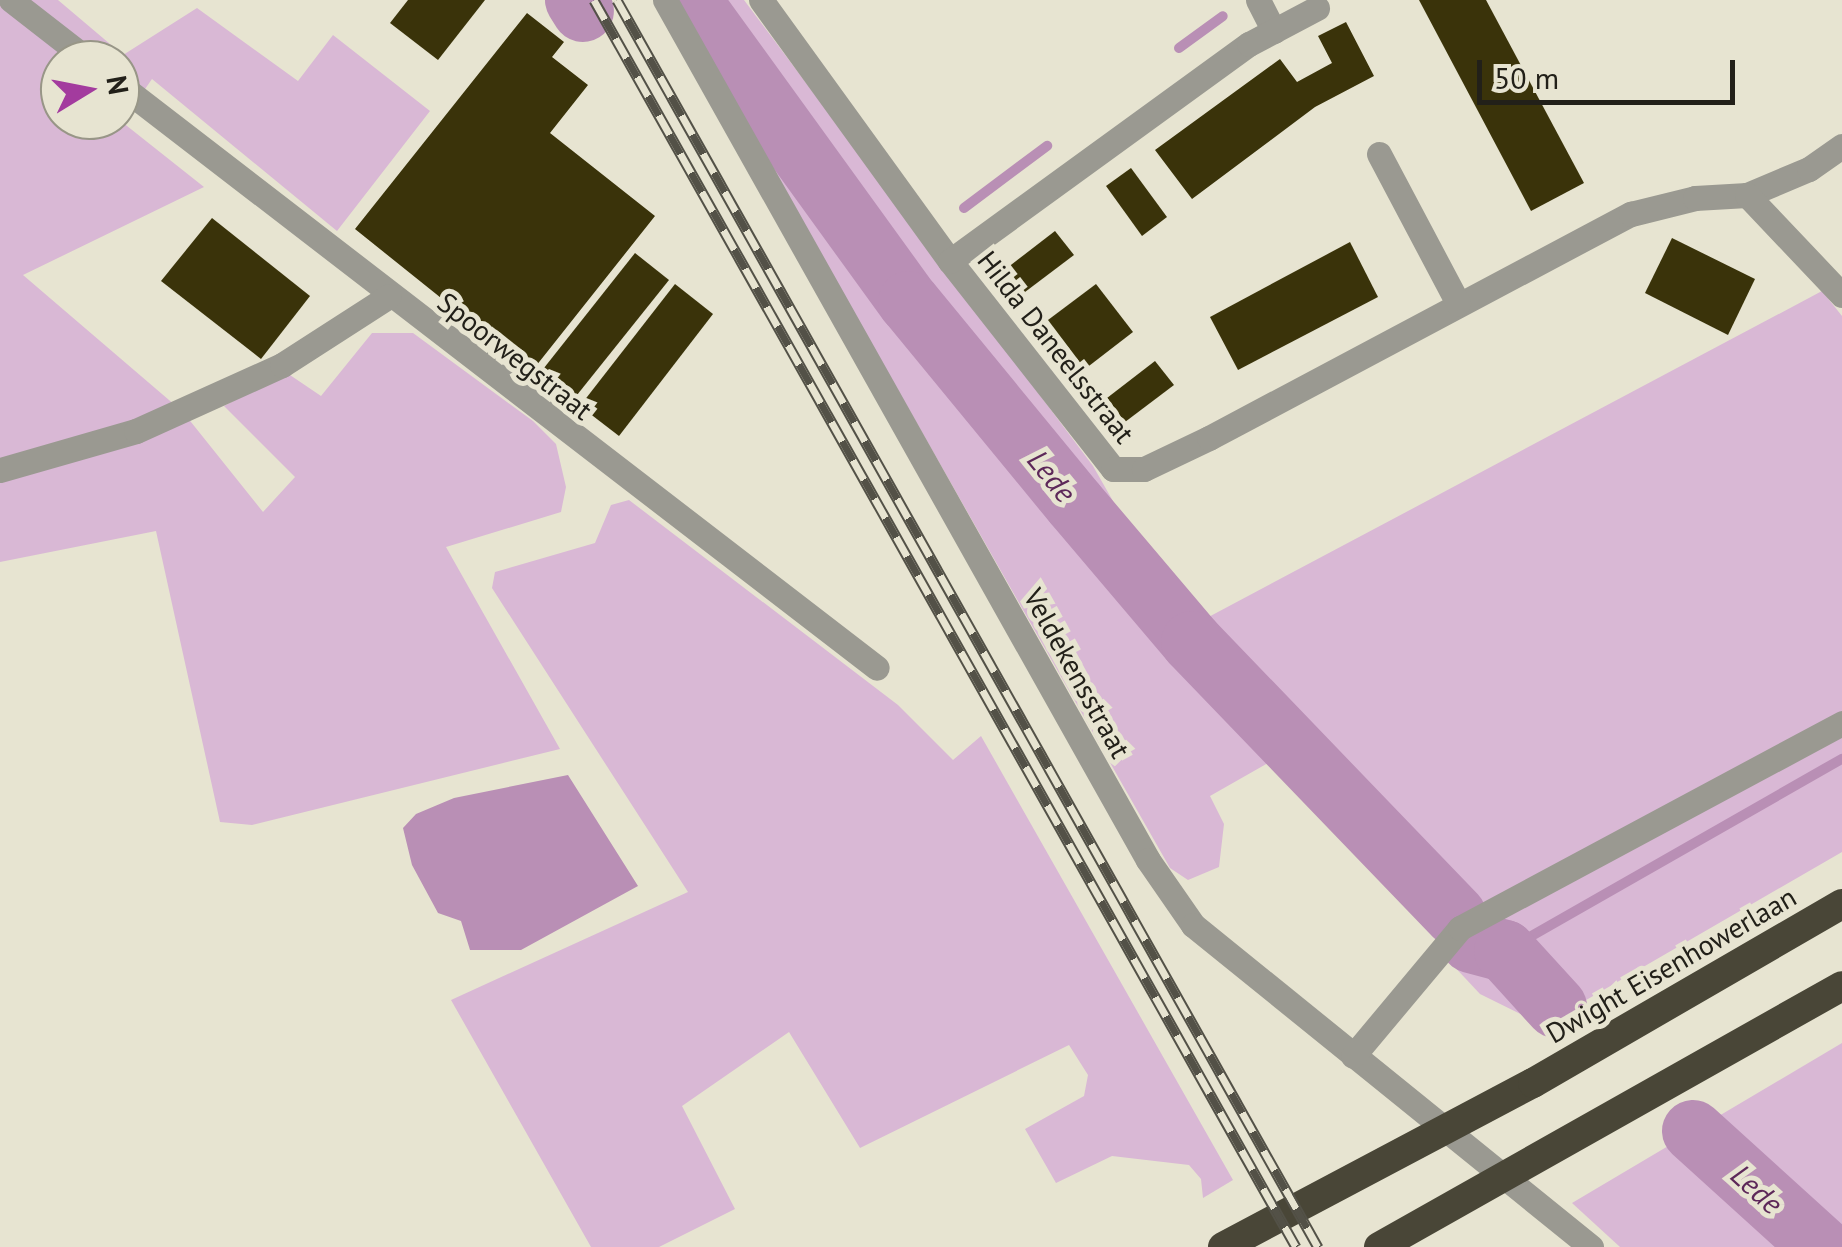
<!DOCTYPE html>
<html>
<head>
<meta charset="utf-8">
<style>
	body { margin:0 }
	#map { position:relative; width:1842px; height:1247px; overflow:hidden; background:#e7e4d1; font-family:"PT Sans",sans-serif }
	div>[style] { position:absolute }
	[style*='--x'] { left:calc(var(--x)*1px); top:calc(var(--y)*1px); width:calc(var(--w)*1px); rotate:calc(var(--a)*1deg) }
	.green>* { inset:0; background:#d9b8d5 }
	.water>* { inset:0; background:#b98fb5 }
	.stream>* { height:10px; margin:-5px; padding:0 5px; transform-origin:5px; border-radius:5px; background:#b98fb5 }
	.river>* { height:62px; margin:-31px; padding:0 31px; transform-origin:31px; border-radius:31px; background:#b98fb5 }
	.building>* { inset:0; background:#3a330a }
	.minor>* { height:25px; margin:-12.5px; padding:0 12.5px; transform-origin:12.5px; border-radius:12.5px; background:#9a9991 }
	.highway>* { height:30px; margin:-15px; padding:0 15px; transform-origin:15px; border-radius:15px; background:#494637 }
	.rail>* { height:11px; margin-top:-5.5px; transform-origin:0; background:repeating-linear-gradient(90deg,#e7e4d1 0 22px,#535147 0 44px); box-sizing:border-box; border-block:2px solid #535147 }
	span { translate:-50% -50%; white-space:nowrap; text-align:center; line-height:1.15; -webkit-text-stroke:10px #e7e4d1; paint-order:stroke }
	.street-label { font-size:28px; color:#222019 }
	.water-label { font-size:30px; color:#5d2859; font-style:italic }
	.north { position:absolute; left:40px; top:40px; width:100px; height:100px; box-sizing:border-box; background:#e7e4d1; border:2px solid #989687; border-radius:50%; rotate:80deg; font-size:28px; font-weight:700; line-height:40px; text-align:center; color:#222019 }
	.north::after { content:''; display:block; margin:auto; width:35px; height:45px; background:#a33b9e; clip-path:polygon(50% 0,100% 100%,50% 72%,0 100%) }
	.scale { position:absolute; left:1477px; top:60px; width:258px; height:45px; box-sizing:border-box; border:5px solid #222019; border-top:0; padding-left:12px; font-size:30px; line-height:35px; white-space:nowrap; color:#222019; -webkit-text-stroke:8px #e7e4d1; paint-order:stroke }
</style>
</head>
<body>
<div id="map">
	<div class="green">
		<div style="clip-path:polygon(evenodd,0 0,58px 0,123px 55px,197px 8px,298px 81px,333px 35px,430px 111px,337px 231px,152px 79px,122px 122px,204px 187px,23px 275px,183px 412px,263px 512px,295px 477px,224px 406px,287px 373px,321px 396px,372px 333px,413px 333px,533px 421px,556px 444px,566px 487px,561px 512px,446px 547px,560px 749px,252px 825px,220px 822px,156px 531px,0 562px,0 0,60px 60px,120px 60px,120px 120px,60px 120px,60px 60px)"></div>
		<div style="clip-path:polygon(676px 0,744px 0,1093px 466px,1186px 629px,1822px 291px,1842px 316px,1842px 852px,1543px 1025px,1480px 994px,1450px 962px,1319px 734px,1210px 796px,1224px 824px,1219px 867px,1188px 880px,1170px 868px)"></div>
		<div style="clip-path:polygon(629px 500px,898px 705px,953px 760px,981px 736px,1233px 1180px,1203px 1198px,1201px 1179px,1189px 1165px,1112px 1156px,1056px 1183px,1025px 1129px,1084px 1096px,1088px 1075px,1069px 1045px,860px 1148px,789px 1032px,682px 1106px,735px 1209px,659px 1247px,591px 1247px,451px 1000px,688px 892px,492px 588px,495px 572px,595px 543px,611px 505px)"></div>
		<div style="clip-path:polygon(1842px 1043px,1842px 1247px,1620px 1247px,1572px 1203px)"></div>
	</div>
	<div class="water">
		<div style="clip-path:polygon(568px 775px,638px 886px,521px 950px,470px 950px,461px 921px,438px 913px,412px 865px,403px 828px,416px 814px,454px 798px)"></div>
	</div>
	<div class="stream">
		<div style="--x:1179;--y:48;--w:54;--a:-36"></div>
		<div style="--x:964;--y:208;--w:104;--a:-36.8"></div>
		<div style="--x:1505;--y:951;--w:388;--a:-29.7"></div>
	</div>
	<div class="river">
		<div style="--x:576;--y:0;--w:13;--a:58"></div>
		<div style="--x:690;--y:0;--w:373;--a:54.1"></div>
		<div style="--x:909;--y:302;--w:261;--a:50.6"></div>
		<div style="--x:1075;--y:504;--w:181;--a:49.7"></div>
		<div style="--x:1192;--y:642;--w:380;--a:46.1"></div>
		<div style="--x:1471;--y:942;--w:35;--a:15"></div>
		<div style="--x:1505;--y:951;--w:76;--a:47.7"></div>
		<div style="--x:1693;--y:1131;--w:173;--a:42.2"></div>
	</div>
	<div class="building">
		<div style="clip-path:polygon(408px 0,485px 0,438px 60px,390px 23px)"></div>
		<div style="clip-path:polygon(1419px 0,1486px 0,1584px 183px,1531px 211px)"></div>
		<div style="clip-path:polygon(527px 13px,564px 42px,552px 57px,588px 85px,550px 133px,655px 216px,532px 371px,355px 229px)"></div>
		<div style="clip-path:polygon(1346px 22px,1374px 76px,1315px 107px,1192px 199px,1155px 150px,1280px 59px,1297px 82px,1332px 63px,1318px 36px)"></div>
		<div style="clip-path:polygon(1131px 168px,1167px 217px,1142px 236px,1106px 186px)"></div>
		<div style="clip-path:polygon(212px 218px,310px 296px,261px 359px,161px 281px)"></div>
		<div style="clip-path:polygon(1055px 231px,1074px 255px,1025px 292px,1007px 268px)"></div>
		<div style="clip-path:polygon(1672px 238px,1755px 279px,1728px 335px,1645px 293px)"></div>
		<div style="clip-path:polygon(1350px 242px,1378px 297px,1238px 370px,1210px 317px)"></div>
		<div style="clip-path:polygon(635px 253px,669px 280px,573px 400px,540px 373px)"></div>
		<div style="clip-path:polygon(675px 284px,713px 314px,619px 436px,580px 406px)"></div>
		<div style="clip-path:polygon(1096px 284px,1133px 332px,1085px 369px,1048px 320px)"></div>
		<div style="clip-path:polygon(1155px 361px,1174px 385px,1125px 422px,1107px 398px)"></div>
	</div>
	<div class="minor">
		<div style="--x:11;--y:0;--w:98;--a:37.9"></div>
		<div style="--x:665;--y:0;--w:986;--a:60.68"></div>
		<div style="--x:1148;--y:860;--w:79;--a:55.3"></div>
		<div style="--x:1193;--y:925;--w:512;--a:38.97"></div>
		<div style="--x:761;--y:0;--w:322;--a:54.1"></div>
		<div style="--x:950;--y:261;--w:264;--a:51.9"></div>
		<div style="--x:1113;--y:469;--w:31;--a:0"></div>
		<div style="--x:1144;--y:469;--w:72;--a:-25.5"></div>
		<div style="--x:1209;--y:438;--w:478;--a:-28"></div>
		<div style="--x:1631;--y:214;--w:66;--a:-14"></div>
		<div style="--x:1695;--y:198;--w:52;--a:-3.3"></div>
		<div style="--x:1747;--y:195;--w:67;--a:-22.8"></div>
		<div style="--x:1809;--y:169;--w:40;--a:-34.9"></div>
		<div style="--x:1258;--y:0;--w:35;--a:63"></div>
		<div style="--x:120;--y:85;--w:955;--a:37.6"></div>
		<div style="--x:1379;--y:154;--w:169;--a:62.1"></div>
		<div style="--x:1747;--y:195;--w:138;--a:46.5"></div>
		<div style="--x:950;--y:261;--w:369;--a:-36"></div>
		<div style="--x:1249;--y:44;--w:77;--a:-27.9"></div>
		<div style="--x:0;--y:470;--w:141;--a:-16"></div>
		<div style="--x:136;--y:431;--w:160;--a:-24.3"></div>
		<div style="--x:282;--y:365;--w:127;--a:-32.8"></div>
		<div style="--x:1353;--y:1056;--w:167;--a:-50.1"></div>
		<div style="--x:1460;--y:928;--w:434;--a:-28.2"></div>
	</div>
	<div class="highway">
		<div style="--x:1223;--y:1247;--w:351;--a:-27.9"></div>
		<div style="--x:1533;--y:1083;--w:357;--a:-30.1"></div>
		<div style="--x:1379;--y:1247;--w:531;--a:-29.41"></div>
	</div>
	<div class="rail">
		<div style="--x:594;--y:0;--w:1431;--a:60.62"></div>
		<div style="--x:617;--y:0;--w:1431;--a:60.66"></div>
	</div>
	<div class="street-label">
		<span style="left:1056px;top:347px;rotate:52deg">Hilda Daneelsstraat</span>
		<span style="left:515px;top:356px;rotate:38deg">Spoorwegstraat</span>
		<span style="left:1077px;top:673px;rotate:61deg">Veldekensstraat</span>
		<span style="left:1671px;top:965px;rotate:-30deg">Dwight Eisenhowerlaan</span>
	</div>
	<div class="water-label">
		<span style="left:1052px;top:476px;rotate:51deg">Lede</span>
		<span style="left:1757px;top:1189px;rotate:42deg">Lede</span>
	</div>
	<div class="north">N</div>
	<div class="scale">50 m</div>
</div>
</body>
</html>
